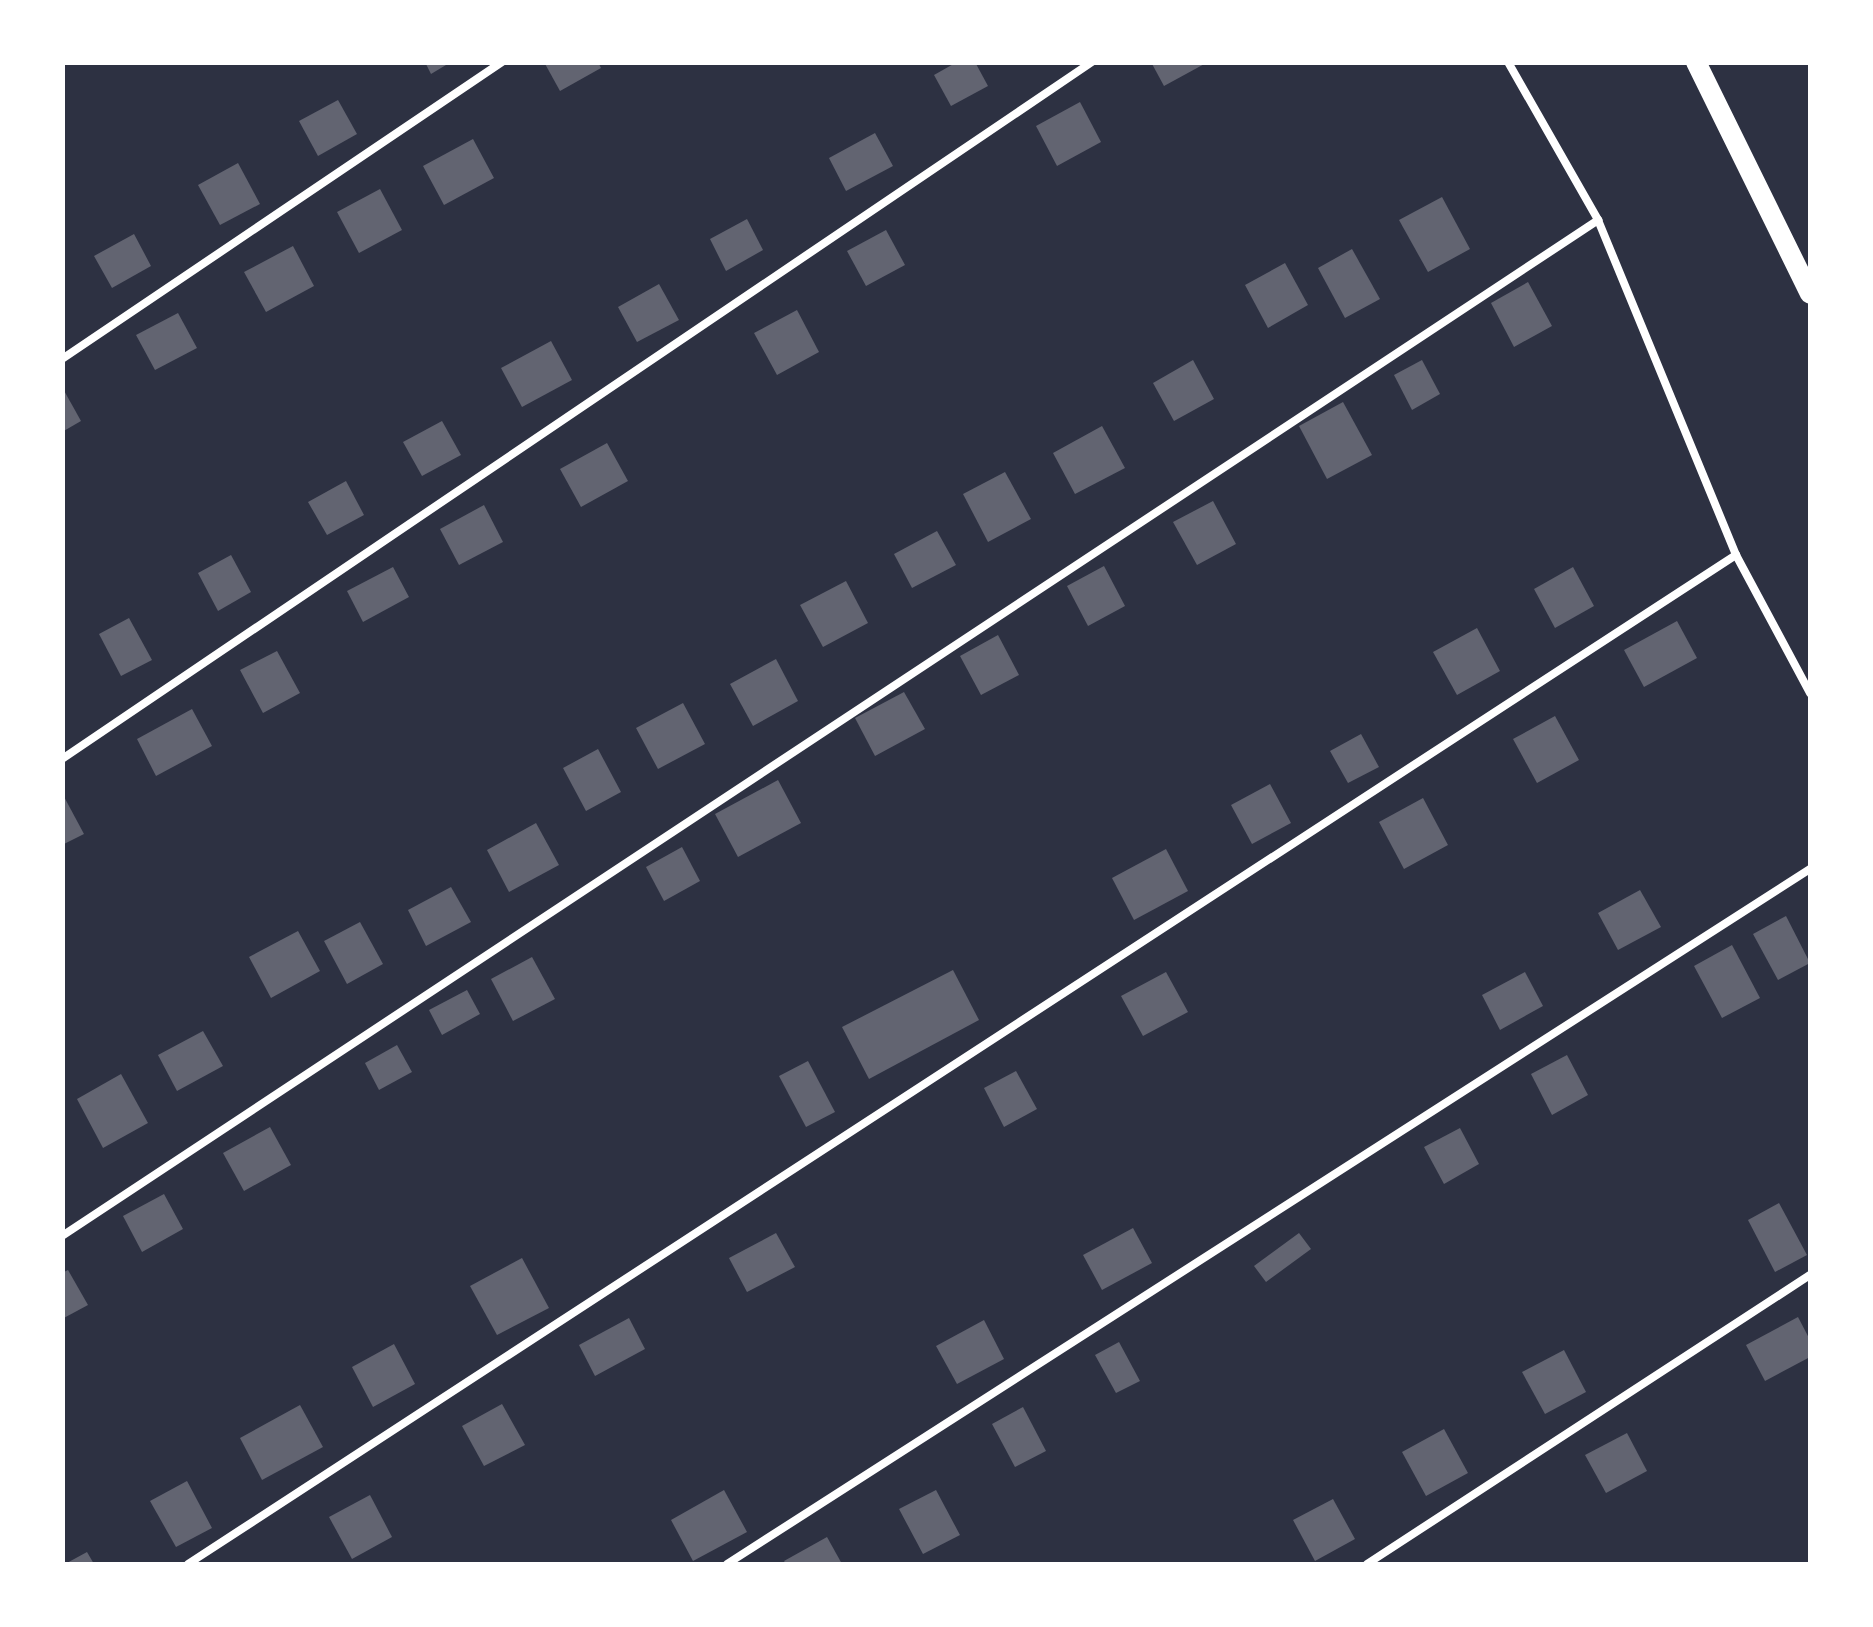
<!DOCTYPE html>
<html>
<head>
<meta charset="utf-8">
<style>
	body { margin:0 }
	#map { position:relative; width:1873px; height:1627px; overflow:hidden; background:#2d3142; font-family:"Sofia Sans Condensed",sans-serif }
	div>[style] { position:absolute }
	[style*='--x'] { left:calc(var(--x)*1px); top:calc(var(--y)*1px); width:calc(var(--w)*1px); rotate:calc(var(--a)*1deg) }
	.building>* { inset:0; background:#626471 }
	.service>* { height:8px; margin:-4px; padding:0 4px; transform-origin:4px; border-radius:4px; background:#fff }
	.secondary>* { height:20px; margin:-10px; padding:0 10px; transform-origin:10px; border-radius:10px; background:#fff }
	span { translate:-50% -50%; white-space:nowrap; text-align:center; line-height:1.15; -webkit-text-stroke:9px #fff; paint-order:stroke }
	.frame { position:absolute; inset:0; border:65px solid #fff; pointer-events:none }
</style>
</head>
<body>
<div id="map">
	<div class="building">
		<div style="clip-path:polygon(425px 62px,451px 62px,431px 74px)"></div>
		<div style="clip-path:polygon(544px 62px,598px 62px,601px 68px,560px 91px)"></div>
		<div style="clip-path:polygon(957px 62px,975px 62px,988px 86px,951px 106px,934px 75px)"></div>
		<div style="clip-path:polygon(1151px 62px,1208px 62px,1164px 86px)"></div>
		<div style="clip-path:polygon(338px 100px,357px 134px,318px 156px,299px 121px)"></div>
		<div style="clip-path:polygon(1080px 102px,1101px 142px,1057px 166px,1036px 126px)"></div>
		<div style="clip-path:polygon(875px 133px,893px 166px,846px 191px,829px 158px)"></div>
		<div style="clip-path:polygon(473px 139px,494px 178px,444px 205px,423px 166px)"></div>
		<div style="clip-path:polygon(238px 163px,260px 204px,220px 225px,198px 185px)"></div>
		<div style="clip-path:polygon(380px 189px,402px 230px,359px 253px,337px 212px)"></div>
		<div style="clip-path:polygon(1442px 197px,1470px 249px,1428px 272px,1399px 220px)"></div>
		<div style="clip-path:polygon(747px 219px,763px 250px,726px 271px,710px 239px)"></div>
		<div style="clip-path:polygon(886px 230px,905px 265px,866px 286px,847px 251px)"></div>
		<div style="clip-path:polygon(134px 234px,151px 266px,112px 288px,94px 256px)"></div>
		<div style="clip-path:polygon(293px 246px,314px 286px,266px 312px,244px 272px)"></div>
		<div style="clip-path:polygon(1352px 249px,1380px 299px,1345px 318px,1318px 268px)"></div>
		<div style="clip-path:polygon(1285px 263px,1308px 305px,1268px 328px,1245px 285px)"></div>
		<div style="clip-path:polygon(1528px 282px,1552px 326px,1514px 347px,1491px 303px)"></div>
		<div style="clip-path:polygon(659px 284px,679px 320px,637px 342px,618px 307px)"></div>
		<div style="clip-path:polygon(797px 310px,819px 352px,777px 375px,754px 333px)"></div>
		<div style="clip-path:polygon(178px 313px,197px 348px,155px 370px,136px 335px)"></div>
		<div style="clip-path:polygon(551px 341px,572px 380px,522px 407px,501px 368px)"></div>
		<div style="clip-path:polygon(1193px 360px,1214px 399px,1174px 421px,1153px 383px)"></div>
		<div style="clip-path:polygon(1422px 360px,1440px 394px,1412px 410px,1394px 375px)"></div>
		<div style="clip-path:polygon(62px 387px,81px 421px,62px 432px)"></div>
		<div style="clip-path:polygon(1343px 402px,1372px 455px,1327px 479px,1299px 426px)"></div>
		<div style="clip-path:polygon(442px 421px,461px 455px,422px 476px,403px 442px)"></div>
		<div style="clip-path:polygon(1102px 426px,1125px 468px,1075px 494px,1053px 453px)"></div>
		<div style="clip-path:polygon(607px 443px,628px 481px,581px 507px,560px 469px)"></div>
		<div style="clip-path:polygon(1005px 472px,1031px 519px,988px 542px,963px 494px)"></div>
		<div style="clip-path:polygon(346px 481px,364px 515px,327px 535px,308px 502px)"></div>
		<div style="clip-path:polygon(1213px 501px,1236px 544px,1197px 565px,1173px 522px)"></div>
		<div style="clip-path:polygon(484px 505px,503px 542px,459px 565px,440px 529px)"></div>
		<div style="clip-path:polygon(937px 531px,956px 565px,912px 588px,894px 554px)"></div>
		<div style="clip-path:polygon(231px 555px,251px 592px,218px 611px,198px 573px)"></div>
		<div style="clip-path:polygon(1104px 566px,1125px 606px,1088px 626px,1067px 586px)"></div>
		<div style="clip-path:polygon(393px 567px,409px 597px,363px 622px,347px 591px)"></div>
		<div style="clip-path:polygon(1573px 567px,1594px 606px,1555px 628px,1534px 589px)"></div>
		<div style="clip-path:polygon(846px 581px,868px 623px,823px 647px,800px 605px)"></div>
		<div style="clip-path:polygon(129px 618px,152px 660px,121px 676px,99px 634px)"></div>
		<div style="clip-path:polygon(1677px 621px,1697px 658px,1644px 687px,1624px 650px)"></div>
		<div style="clip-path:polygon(1477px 628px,1500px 671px,1457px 695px,1433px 652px)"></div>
		<div style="clip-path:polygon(998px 635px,1019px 675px,981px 695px,960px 656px)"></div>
		<div style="clip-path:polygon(277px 651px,300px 693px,263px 713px,240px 670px)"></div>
		<div style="clip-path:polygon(776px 659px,798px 701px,753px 726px,730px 684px)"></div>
		<div style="clip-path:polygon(904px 692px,925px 729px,875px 756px,855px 718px)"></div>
		<div style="clip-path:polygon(683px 703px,705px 744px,658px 769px,636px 728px)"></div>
		<div style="clip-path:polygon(192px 709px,212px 746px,156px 776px,137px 739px)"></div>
		<div style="clip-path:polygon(1555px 716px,1579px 760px,1537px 783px,1513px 739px)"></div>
		<div style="clip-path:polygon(1361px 734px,1379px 767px,1348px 783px,1330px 751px)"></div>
		<div style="clip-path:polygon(598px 749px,621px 792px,586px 811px,563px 768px)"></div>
		<div style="clip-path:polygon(778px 780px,801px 823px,738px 857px,715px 814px)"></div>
		<div style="clip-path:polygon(1270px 784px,1291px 823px,1252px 844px,1231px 805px)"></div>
		<div style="clip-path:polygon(62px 793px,84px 834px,62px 845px)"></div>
		<div style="clip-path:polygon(1423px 798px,1448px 845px,1404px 869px,1379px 822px)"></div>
		<div style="clip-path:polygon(536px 823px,559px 865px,509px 892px,487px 850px)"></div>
		<div style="clip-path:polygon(682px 847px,700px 881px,664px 901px,646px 867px)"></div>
		<div style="clip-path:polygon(1166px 849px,1188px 891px,1134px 920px,1112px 878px)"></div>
		<div style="clip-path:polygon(451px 887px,471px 922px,426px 946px,408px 910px)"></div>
		<div style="clip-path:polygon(1640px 890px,1661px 927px,1618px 950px,1598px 913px)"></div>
		<div style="clip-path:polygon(1786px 916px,1810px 963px,1778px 980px,1753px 934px)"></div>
		<div style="clip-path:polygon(360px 922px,383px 964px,347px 984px,324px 941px)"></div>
		<div style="clip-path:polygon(298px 931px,320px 971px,271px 998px,249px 957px)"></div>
		<div style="clip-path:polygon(1732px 945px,1760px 998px,1722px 1018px,1694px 966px)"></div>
		<div style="clip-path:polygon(532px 957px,555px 999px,513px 1021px,491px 979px)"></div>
		<div style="clip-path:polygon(953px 970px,979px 1020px,869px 1079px,842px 1027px)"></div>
		<div style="clip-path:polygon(1166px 972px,1188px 1012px,1143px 1036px,1121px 996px)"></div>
		<div style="clip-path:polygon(1525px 972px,1543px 1006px,1500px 1030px,1482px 995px)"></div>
		<div style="clip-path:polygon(467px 990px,480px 1014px,442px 1035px,429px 1010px)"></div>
		<div style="clip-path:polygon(203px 1031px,223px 1066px,177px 1091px,158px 1055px)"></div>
		<div style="clip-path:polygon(397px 1045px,412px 1072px,379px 1090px,365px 1063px)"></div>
		<div style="clip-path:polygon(1567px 1055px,1588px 1095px,1552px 1115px,1531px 1074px)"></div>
		<div style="clip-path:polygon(808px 1061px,835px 1112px,806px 1127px,779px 1076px)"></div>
		<div style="clip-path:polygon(1016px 1071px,1037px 1109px,1004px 1127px,984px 1088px)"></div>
		<div style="clip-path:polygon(121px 1074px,148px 1123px,103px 1148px,77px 1099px)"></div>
		<div style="clip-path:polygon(270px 1127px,291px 1165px,244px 1191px,223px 1153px)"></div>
		<div style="clip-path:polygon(1460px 1128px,1479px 1164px,1444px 1184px,1424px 1147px)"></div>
		<div style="clip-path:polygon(164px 1194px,183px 1229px,142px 1252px,123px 1216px)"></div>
		<div style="clip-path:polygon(1779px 1203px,1807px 1255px,1775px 1272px,1748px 1220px)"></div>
		<div style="clip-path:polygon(1133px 1228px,1152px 1263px,1102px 1290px,1083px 1255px)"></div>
		<div style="clip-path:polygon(776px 1233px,795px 1267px,747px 1292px,729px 1258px)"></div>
		<div style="clip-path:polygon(1299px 1233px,1311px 1249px,1266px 1282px,1254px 1266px)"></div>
		<div style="clip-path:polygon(522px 1258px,549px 1308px,497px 1335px,470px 1286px)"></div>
		<div style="clip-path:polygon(68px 1270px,88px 1305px,62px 1319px,62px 1273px)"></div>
		<div style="clip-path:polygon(1798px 1317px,1810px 1340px,1810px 1357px,1765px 1381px,1746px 1345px)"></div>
		<div style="clip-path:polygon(629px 1318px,645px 1349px,595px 1376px,579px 1345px)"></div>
		<div style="clip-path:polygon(984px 1320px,1004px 1359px,957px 1384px,936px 1346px)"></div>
		<div style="clip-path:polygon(1119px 1342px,1140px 1381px,1116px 1393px,1095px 1355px)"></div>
		<div style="clip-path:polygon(394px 1344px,415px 1384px,373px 1407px,352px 1367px)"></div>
		<div style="clip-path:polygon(1564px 1350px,1586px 1392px,1545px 1414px,1522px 1372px)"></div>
		<div style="clip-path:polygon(502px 1404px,525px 1445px,484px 1466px,462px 1426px)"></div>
		<div style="clip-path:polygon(300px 1405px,323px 1447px,262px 1480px,240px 1438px)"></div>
		<div style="clip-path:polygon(1023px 1407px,1046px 1451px,1015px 1467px,992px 1424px)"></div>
		<div style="clip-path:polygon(1444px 1429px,1468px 1473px,1426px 1496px,1402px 1452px)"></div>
		<div style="clip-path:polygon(1627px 1433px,1647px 1471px,1606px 1493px,1585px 1455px)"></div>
		<div style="clip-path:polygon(187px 1481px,212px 1528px,176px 1547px,150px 1501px)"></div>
		<div style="clip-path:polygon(724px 1490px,747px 1532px,693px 1561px,671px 1520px)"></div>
		<div style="clip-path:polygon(936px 1490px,960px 1535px,923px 1554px,899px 1509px)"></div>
		<div style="clip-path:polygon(370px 1495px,392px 1537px,352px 1559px,329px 1517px)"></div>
		<div style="clip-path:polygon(1333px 1499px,1355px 1539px,1315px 1561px,1293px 1520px)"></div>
		<div style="clip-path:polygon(827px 1537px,842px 1564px,786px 1564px,784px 1561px)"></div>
		<div style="clip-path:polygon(87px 1552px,94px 1564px,65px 1564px)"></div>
	</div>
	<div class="service">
		<div style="--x:1508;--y:62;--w:182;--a:60.3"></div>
		<div style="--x:1598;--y:220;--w:362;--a:67.6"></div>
		<div style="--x:1736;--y:555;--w:157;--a:61.8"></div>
		<div style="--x:62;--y:359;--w:531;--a:-34.02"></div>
		<div style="--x:62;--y:759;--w:1244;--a:-34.09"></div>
		<div style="--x:62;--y:1236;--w:1842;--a:-33.48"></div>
		<div style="--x:188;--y:1564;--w:1848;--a:-33.1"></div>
		<div style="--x:727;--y:1564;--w:1287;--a:-32.69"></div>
		<div style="--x:1367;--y:1564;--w:529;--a:-33.12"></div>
	</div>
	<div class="secondary">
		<div style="--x:1696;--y:62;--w:258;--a:63.8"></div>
	</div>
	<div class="frame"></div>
</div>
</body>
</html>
